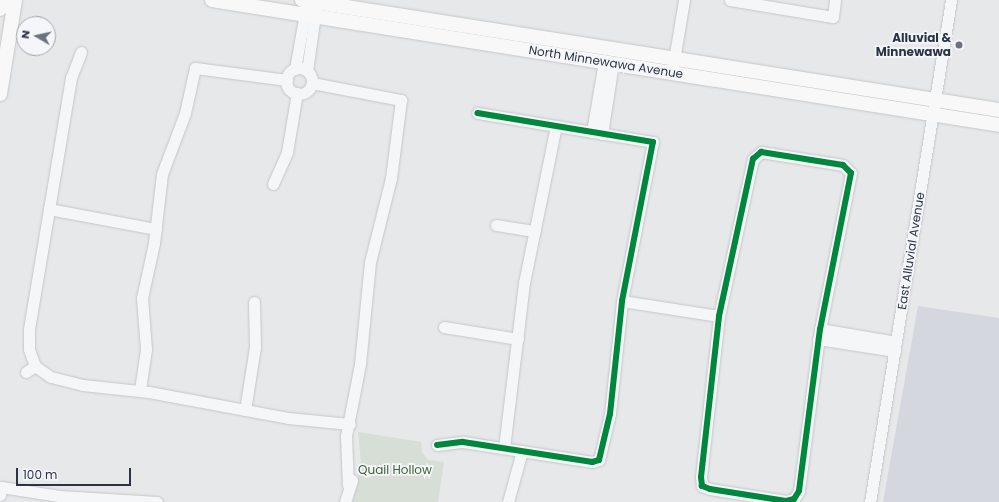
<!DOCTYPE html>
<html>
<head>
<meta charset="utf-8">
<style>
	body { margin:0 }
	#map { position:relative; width:999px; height:502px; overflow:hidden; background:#e6e8ea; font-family:Poppins,sans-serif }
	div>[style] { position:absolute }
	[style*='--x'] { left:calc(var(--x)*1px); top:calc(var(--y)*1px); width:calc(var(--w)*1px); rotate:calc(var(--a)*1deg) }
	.built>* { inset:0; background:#d4d7dd }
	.green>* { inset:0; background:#d6ded6 }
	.roads { filter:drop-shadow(0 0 1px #c4c6c8) drop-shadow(0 0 1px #c4c6c8) }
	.minor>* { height:11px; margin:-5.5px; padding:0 5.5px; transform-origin:5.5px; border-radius:5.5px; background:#f5f6f7 }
	.minor>.ring { margin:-5.5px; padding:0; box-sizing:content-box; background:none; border:11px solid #f5f6f7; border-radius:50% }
	.major>* { height:14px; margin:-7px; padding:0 7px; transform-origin:7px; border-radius:7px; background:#f8f8f8 }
	.cycleway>* { height:6px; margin:-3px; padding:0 3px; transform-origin:3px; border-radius:3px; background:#00873e }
	.dots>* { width:11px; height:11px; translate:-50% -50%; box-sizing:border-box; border:2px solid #f4f6f9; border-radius:50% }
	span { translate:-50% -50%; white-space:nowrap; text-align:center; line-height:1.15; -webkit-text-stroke:3.5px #f4f6f9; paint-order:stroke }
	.poi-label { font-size:12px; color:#2b3445; font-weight:700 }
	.right { translate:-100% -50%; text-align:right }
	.street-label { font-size:12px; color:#2b3445 }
	.park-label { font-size:12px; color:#3f6138 }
	.north { position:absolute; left:16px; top:16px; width:40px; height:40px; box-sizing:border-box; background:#f4f6f9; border:1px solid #a4a8b1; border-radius:50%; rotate:279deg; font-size:11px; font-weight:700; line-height:16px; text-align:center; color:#2b3445 }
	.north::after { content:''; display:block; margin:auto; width:14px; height:18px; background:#6c737f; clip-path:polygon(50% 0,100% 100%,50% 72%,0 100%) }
	.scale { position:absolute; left:16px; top:468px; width:115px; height:18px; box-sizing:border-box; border:2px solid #2b3445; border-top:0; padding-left:5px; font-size:12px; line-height:14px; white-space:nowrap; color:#2b3445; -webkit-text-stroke:3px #f4f6f9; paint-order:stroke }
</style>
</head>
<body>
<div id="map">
	<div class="built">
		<div style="clip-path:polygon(918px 306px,999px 318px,999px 502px,883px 502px)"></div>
	</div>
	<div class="green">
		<div style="clip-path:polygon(358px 432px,421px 442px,422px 452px,428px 460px,444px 462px,438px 502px,353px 502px,361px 462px)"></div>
	</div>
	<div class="roads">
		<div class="minor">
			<div style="--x:730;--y:0;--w:104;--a:9.4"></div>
			<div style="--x:833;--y:17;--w:17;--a:-83"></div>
			<div style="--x:81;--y:52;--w:28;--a:111"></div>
			<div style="--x:71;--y:78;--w:255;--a:99.5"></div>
			<div style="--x:29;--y:330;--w:19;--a:90"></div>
			<div style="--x:29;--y:349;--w:18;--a:71"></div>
			<div style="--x:35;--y:366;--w:19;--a:35"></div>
			<div style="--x:51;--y:377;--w:33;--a:14"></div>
			<div style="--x:83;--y:385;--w:66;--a:6.1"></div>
			<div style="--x:149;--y:392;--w:141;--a:10.6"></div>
			<div style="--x:288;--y:418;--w:62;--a:5.5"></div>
			<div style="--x:673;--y:66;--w:67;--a:-80.5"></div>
			<div class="ring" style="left:286px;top:68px;width:15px;height:15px"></div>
			<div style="--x:295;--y:69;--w:63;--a:-79.9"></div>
			<div style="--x:307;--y:71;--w:64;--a:-81.9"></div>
			<div style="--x:312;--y:83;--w:91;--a:10.8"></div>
			<div style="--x:401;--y:100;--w:79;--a:97.3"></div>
			<div style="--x:391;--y:178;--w:87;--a:104"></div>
			<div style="--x:370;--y:262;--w:102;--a:95.6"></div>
			<div style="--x:360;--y:364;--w:73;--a:101"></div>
			<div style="--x:346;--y:436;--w:49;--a:87.7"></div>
			<div style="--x:592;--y:132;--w:71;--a:-80.3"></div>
			<div style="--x:602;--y:134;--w:72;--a:-81.2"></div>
			<div style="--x:761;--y:152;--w:83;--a:9"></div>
			<div style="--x:843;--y:165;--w:11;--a:45"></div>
			<div style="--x:851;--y:173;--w:159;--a:101.2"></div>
			<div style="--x:820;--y:329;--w:163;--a:97.4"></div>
			<div style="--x:799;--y:491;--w:9;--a:122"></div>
			<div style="--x:794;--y:499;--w:8;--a:166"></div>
			<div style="--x:786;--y:501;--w:77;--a:-171"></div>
			<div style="--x:710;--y:489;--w:9;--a:-159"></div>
			<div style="--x:702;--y:486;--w:9;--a:-96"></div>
			<div style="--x:701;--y:477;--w:162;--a:-83.6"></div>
			<div style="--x:719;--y:316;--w:161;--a:-77.8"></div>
			<div style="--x:753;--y:159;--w:11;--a:-41"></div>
			<div style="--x:273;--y:184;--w:35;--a:-66"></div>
			<div style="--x:287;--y:152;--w:60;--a:-80.4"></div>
			<div style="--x:49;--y:209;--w:109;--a:10.6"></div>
			<div style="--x:496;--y:225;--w:39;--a:9"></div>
			<div style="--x:622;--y:301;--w:98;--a:8.8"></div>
			<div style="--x:444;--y:327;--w:75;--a:9.2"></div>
			<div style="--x:820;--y:329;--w:77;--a:9.7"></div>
			<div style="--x:818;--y:339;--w:78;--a:8.9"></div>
			<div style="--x:26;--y:372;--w:11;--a:-34"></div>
			<div style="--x:140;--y:390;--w:41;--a:-81.7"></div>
			<div style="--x:146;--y:349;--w:51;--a:-94.5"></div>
			<div style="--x:142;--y:298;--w:56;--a:-77.7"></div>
			<div style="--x:154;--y:243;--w:69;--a:-83.4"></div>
			<div style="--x:162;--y:174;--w:65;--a:-69.3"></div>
			<div style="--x:185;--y:113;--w:46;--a:-77.5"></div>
			<div style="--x:195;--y:68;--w:93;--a:7.4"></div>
			<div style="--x:245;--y:410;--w:64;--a:-81"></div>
			<div style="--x:255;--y:347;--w:45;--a:-91.3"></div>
			<div style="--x:437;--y:445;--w:26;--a:-7"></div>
			<div style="--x:463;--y:442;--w:131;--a:8.8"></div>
			<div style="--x:592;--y:462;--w:7;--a:-16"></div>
			<div style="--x:599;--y:460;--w:47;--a:-76.6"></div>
			<div style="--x:610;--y:414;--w:114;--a:-83.9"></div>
			<div style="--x:622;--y:301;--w:162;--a:-79"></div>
			<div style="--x:653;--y:142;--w:178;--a:-170.6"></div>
			<div style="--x:504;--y:448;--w:166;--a:-83.1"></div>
			<div style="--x:524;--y:283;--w:160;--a:-78.5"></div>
			<div style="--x:0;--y:495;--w:8;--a:-83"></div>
			<div style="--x:1;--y:487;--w:59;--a:8.8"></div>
			<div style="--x:59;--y:496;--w:98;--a:3.5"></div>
			<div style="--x:345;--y:502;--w:23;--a:-72"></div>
			<div style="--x:508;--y:502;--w:53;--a:-74.6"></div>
			<div style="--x:870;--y:502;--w:508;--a:-80.83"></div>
		</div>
		<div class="major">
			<div style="--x:212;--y:0;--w:797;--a:9.02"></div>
			<div style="--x:302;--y:0;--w:706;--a:8.97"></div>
			<div style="--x:0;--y:9;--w:9;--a:-77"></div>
			<div style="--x:0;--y:94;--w:95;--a:-80.9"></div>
		</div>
	</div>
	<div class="cycleway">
		<div style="--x:761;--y:152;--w:83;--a:9"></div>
		<div style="--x:843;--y:165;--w:11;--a:45"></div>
		<div style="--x:851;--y:173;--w:159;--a:101.2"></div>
		<div style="--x:820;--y:329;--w:163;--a:97.4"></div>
		<div style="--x:799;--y:491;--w:9;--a:122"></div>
		<div style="--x:794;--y:499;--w:8;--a:166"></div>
		<div style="--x:786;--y:501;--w:77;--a:-171"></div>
		<div style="--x:710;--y:489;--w:9;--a:-159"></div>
		<div style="--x:702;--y:486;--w:9;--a:-96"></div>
		<div style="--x:701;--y:477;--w:162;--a:-83.6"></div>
		<div style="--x:719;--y:316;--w:161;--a:-77.8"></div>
		<div style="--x:753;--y:159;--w:11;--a:-41"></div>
		<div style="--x:437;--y:445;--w:26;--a:-7"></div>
		<div style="--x:463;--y:442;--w:131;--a:8.8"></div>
		<div style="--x:592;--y:462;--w:7;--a:-16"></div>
		<div style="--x:599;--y:460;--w:47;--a:-76.6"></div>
		<div style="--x:610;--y:414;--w:114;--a:-83.9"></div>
		<div style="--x:622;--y:301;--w:162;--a:-79"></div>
		<div style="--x:653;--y:142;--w:178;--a:-170.6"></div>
	</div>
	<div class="dots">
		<div style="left:959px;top:45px;background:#6c737f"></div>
	</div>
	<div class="poi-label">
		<span class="right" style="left:951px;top:45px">Alluvial &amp;<br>Minnewawa</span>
	</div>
	<div class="street-label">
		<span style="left:606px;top:62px;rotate:9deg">North Minnewawa Avenue</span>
		<span style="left:911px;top:251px;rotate:-81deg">East Alluvial Avenue</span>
	</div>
	<div class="park-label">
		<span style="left:395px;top:470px">Quail Hollow</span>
	</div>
	<div class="north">N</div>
	<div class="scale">100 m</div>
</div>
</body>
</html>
